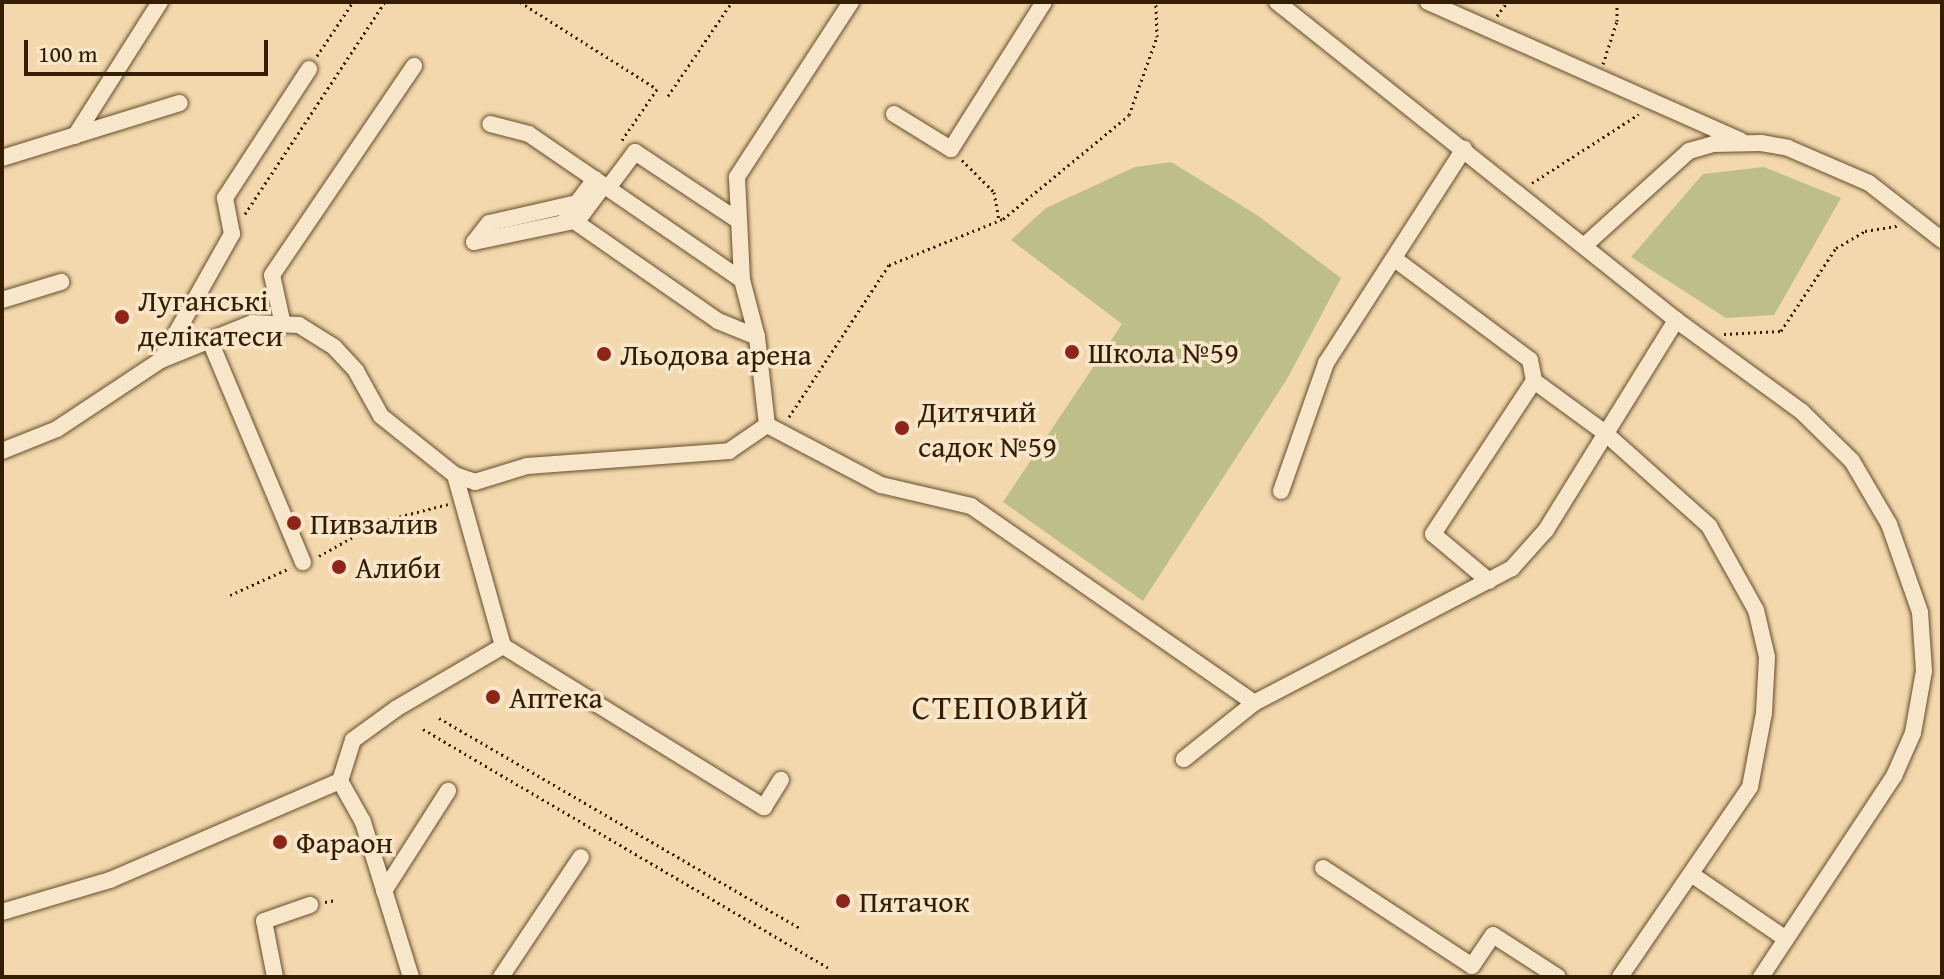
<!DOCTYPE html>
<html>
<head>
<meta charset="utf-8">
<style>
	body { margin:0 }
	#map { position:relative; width:1944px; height:979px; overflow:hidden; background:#f3d8ad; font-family:"Gentium Book Plus",serif }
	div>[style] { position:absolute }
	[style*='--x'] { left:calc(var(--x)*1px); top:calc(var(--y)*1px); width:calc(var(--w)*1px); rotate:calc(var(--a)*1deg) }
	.green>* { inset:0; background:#bdbe88 }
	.path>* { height:3px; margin-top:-1.5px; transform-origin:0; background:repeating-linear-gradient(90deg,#341d00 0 2px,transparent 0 6px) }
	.roads { filter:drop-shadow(0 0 2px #644c2b) drop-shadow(0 0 2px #644c2b) }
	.minor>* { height:16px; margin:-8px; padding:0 8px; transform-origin:8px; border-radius:8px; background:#f7e6ca }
	.dots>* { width:22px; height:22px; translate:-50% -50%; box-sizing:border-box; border:4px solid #f7e6ca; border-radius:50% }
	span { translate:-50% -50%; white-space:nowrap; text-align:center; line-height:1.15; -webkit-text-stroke:7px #f7e6ca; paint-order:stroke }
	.poi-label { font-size:30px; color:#341d00 }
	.left { translate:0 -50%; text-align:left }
	.quarter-label { font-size:34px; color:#341d00; letter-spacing:2px }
	.frame { position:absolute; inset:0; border:4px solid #341d00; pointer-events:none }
	.scale { position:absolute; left:24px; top:40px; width:244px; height:36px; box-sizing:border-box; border:4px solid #341d00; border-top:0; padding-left:10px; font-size:24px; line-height:28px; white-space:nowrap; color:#341d00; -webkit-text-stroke:6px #f7e6ca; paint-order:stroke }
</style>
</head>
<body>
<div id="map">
	<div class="green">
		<div style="clip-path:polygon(1171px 162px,1257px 215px,1341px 278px,1287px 379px,1143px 601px,1003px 502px,1122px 324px,1011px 240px,1046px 208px,1135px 167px)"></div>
		<div style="clip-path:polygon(1764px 167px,1841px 198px,1774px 315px,1726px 318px,1631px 257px,1703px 174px)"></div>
	</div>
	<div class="path">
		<div style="--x:520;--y:2;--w:162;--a:32.4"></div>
		<div style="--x:657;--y:89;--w:65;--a:124.4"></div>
		<div style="--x:1497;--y:16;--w:17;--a:-54"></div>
		<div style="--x:317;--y:56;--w:65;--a:-56.3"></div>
		<div style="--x:1603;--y:64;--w:45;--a:-72"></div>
		<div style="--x:1617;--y:21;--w:19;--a:-90"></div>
		<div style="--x:668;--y:96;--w:114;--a:-55.8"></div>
		<div style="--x:962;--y:160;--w:45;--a:45"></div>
		<div style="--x:994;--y:192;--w:27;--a:80"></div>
		<div style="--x:1532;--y:183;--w:127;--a:-32.8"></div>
		<div style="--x:245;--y:214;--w:254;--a:-56.6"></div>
		<div style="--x:1724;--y:334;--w:57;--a:-3"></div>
		<div style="--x:1781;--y:331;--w:100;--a:-56.5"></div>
		<div style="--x:1836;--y:248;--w:34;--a:-30"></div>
		<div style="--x:1865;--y:231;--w:33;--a:-9"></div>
		<div style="--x:789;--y:417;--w:182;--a:-56.7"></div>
		<div style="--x:889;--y:265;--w:123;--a:-22"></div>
		<div style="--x:1003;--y:219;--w:163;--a:-39.5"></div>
		<div style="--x:1129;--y:115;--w:83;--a:-70.3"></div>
		<div style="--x:1157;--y:37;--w:35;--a:-92"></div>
		<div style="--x:319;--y:556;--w:72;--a:-29.1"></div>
		<div style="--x:382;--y:521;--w:68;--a:-14.4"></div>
		<div style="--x:230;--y:595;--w:66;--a:-24.2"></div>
		<div style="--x:439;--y:718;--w:420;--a:30.2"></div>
		<div style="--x:423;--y:729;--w:470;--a:30.5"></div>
		<div style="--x:325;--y:902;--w:11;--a:-10"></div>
	</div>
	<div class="roads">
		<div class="minor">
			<div style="--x:1277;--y:2;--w:510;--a:38.55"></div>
			<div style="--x:1676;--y:320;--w:155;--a:36.1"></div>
			<div style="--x:1801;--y:411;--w:71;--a:44.4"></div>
			<div style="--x:1852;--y:461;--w:73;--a:59.6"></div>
			<div style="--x:1889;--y:524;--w:93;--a:70.6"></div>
			<div style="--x:1920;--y:612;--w:59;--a:86.1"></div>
			<div style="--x:1924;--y:671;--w:63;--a:100.1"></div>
			<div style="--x:1913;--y:733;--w:47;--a:113.8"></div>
			<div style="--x:1894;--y:776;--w:241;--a:123.5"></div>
			<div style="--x:1428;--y:2;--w:342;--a:23.9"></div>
			<div style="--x:894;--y:114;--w:67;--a:31.6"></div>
			<div style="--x:951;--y:149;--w:174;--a:-57.7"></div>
			<div style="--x:75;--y:136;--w:159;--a:-57.6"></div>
			<div style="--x:2;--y:158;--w:186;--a:-17.2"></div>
			<div style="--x:595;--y:179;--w:30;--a:127"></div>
			<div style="--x:577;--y:203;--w:90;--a:167.2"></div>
			<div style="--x:489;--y:223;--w:24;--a:128"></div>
			<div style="--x:474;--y:242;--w:106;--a:-11.9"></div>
			<div style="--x:578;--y:220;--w:44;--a:-53.4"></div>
			<div style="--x:608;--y:188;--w:45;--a:-53.1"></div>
			<div style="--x:635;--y:152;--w:125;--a:33.6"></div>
			<div style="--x:567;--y:216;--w:184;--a:34.8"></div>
			<div style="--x:718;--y:321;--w:42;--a:22.3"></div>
			<div style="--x:1585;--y:245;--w:140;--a:-42.1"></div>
			<div style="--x:1689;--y:151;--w:25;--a:-16"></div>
			<div style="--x:1713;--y:144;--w:48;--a:-1.2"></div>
			<div style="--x:1761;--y:143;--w:27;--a:10"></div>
			<div style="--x:1788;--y:148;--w:88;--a:23.4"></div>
			<div style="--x:1869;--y:183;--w:93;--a:38"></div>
			<div style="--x:1396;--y:260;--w:167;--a:36.7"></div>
			<div style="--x:1530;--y:360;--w:21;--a:79"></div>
			<div style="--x:1534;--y:381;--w:87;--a:36.1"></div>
			<div style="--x:1604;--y:432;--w:141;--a:41.8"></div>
			<div style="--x:1709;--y:526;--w:96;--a:60.8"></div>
			<div style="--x:1756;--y:610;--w:48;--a:76.8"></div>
			<div style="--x:1767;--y:657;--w:56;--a:93.1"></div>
			<div style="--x:1764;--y:713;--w:75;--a:100.7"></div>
			<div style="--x:1750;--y:787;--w:230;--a:124.4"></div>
			<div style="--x:742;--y:280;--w:103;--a:-92.8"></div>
			<div style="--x:737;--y:177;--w:209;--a:-56.9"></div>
			<div style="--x:2;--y:300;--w:62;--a:-17"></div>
			<div style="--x:283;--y:325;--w:51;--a:-102.4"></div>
			<div style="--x:272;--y:275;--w:253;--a:-55.8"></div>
			<div style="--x:210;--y:341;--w:240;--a:67.2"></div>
			<div style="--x:161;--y:360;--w:145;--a:-60.6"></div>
			<div style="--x:232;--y:234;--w:37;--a:-101"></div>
			<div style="--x:225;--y:198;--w:154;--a:-56.9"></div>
			<div style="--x:767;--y:425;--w:129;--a:27.8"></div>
			<div style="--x:881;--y:485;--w:92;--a:13.1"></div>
			<div style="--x:971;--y:506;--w:345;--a:34.8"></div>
			<div style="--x:1254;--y:703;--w:90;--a:141.3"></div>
			<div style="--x:2;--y:451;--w:59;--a:-21.8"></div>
			<div style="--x:57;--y:429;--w:125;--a:-33.6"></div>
			<div style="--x:161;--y:360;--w:98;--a:-22.1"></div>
			<div style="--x:252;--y:323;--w:47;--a:2.4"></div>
			<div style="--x:299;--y:325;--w:41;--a:32.2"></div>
			<div style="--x:334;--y:347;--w:33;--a:47"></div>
			<div style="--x:356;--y:371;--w:51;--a:60.9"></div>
			<div style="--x:381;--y:416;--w:95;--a:38.6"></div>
			<div style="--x:455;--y:475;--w:21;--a:19"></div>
			<div style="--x:475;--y:482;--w:54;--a:-17.1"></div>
			<div style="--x:527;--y:466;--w:203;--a:-4.2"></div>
			<div style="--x:729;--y:451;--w:46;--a:-34.4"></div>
			<div style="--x:767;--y:425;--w:89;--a:-96.5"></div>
			<div style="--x:757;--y:337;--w:59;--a:-104.7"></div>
			<div style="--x:742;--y:280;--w:258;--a:-145.6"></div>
			<div style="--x:529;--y:134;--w:40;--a:-165.6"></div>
			<div style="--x:455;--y:475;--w:178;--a:74.3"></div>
			<div style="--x:503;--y:646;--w:307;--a:31.7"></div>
			<div style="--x:764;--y:807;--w:32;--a:-58"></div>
			<div style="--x:1281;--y:491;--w:136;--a:-70.6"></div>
			<div style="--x:1326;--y:363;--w:255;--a:-57.2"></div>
			<div style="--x:1489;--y:581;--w:73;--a:-140"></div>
			<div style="--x:1433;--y:534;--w:183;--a:-56.6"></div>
			<div style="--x:1254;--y:703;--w:291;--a:-27.6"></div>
			<div style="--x:1512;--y:568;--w:51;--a:-48.2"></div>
			<div style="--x:1546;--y:530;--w:247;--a:-58.2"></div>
			<div style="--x:340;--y:781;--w:43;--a:-72.4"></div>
			<div style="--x:353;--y:740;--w:54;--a:-36"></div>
			<div style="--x:397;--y:708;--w:123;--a:-30.3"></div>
			<div style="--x:1323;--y:868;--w:178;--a:33.3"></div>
			<div style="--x:1472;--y:966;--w:37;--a:-56"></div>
			<div style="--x:1493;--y:935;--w:77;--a:32.9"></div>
			<div style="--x:1691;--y:874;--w:115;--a:34.4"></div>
			<div style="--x:384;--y:891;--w:119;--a:-57.4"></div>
			<div style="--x:2;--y:912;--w:113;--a:-16.5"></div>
			<div style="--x:110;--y:880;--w:250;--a:-23.3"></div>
			<div style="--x:340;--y:781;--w:47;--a:60.7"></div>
			<div style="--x:363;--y:822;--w:162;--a:72.8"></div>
			<div style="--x:275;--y:977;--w:57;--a:-101.1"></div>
			<div style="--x:264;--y:921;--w:49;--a:-19.2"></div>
			<div style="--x:501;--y:977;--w:144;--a:-56.3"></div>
		</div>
	</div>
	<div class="dots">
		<div style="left:122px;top:317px;background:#8f2418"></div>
		<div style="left:1072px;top:352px;background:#8f2418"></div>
		<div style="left:604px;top:354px;background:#8f2418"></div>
		<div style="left:902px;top:428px;background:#8f2418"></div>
		<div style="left:294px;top:523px;background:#8f2418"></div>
		<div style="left:339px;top:567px;background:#8f2418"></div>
		<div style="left:493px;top:697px;background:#8f2418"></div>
		<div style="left:280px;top:842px;background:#8f2418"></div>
		<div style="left:843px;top:901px;background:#8f2418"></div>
	</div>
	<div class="poi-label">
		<span class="left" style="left:138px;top:317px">Луганські<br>делікатеси</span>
		<span class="left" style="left:1088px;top:352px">Школа №59</span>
		<span class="left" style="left:620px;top:354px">Льодова арена</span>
		<span class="left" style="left:918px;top:428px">Дитячий<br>садок №59</span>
		<span class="left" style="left:310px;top:523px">Пивзалив</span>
		<span class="left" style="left:355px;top:567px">Алиби</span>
		<span class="left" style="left:509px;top:697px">Аптека</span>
		<span class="left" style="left:296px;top:842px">Фараон</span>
		<span class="left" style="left:859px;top:901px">Пятачок</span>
	</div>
	<div class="quarter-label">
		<span style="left:1001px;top:707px">СТЕПОВИЙ</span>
	</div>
	<div class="frame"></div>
	<div class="scale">100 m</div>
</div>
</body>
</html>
